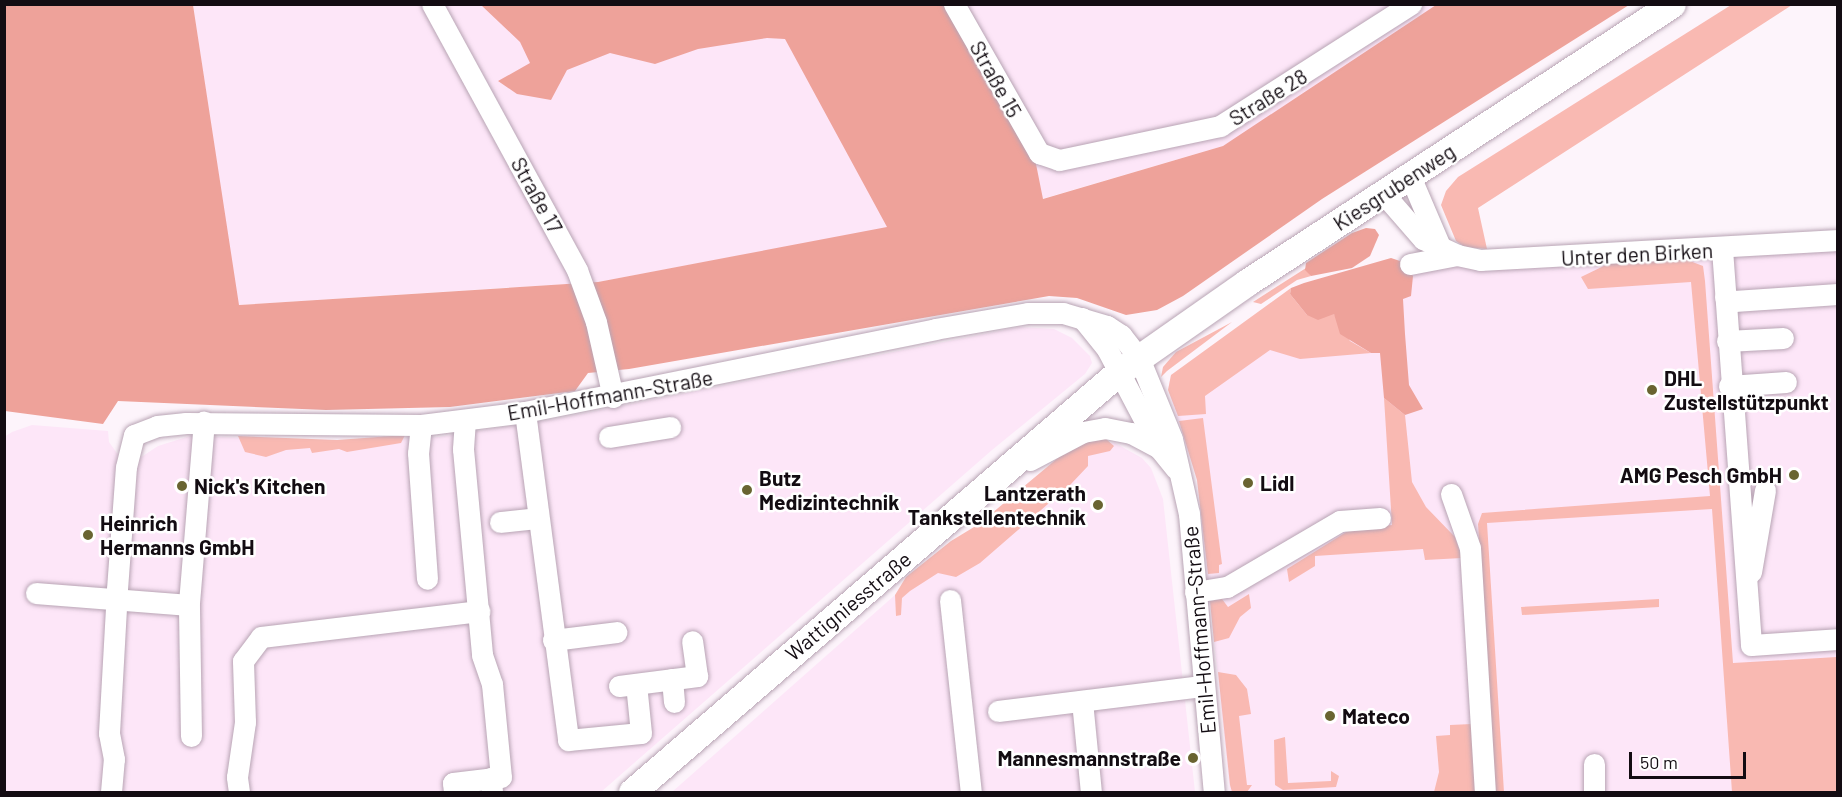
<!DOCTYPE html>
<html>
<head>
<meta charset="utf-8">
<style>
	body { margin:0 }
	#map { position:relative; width:1842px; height:797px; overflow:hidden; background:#fdf4fb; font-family:Barlow,sans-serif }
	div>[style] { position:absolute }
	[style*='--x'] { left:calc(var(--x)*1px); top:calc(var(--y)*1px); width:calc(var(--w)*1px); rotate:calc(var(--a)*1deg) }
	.built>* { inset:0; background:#fde6f8 }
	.green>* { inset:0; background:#f9b9b2 }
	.forest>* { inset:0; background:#eea29a }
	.roads { filter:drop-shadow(0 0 2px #b8a4b4) drop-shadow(0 0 2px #b8a4b4) }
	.minor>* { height:21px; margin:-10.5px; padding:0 10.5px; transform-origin:10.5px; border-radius:10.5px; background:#fff }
	.major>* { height:27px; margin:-13.5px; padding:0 13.5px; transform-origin:13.5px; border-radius:13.5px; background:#fff }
	.dots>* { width:16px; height:16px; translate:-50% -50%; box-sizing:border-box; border:3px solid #fff; border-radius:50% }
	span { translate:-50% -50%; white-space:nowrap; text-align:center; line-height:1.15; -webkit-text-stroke:5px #fff; paint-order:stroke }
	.street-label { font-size:21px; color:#130c12 }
	.poi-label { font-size:21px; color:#130c12; font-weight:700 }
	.left { translate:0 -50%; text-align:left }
	.right { translate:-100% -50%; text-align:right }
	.frame { position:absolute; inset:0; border:6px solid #130c12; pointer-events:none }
	.scale { position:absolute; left:1629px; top:752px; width:117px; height:27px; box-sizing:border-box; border:3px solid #130c12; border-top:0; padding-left:8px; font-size:18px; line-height:21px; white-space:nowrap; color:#130c12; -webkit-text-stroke:4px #fff; paint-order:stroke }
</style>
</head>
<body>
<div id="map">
	<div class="built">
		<div style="clip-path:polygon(193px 5px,1470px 5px,1223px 146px,1042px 199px,598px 282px,238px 305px)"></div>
		<div style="clip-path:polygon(1837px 247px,1837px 792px,1230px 792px,1197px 480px,1168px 390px,1171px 375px,1347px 282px,1447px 264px)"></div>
		<div style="clip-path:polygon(1019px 327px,1054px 329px,1072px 338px,1090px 356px,1092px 363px,1085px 374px,992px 450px,601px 792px,5px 792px,4px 437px,12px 432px,32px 425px,108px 431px,109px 442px,119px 456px,137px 460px,158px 446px,190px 436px,343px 441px,438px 437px,555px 419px)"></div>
		<div style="clip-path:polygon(1100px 442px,1115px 443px,1142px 458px,1151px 468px,1163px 499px,1195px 792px,672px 792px,895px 595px)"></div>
	</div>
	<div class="green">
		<div style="clip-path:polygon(1731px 5px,1792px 5px,1478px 208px,1487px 249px,1465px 247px,1456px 241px,1441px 205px,1446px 191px,1458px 177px)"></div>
		<div style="clip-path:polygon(1682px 258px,1703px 266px,1705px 281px,1733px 663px,1837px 657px,1837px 792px,1732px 792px,1712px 509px,1487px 523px,1504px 792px,1495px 792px,1478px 524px,1482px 513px,1710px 496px,1691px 282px,1588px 289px,1581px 277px,1612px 262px)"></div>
		<div style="clip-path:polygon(1306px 268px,1311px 276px,1297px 280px,1261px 304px,1253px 302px)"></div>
		<div style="clip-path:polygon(1291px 288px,1290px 294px,1307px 315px,1334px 314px,1350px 341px,1371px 353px,1300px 359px,1270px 350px,1205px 396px,1206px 414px,1178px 416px,1168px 390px,1171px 375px)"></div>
		<div style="clip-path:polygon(1232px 322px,1167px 371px,1161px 377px,1163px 367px,1176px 352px)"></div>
		<div style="clip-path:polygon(1384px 398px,1405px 415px,1412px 482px,1426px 507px,1455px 537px,1462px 558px,1425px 560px,1423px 549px,1315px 556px,1315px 566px,1289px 582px,1287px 569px,1351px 529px,1392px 525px)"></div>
		<div style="clip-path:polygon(1203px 418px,1222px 564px,1219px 565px,1219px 573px,1208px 574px,1197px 480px,1179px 421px)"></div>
		<div style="clip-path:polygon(405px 435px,401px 443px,347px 452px,339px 449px,312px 453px,310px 448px,286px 450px,266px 457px,245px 452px,238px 436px,337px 440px)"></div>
		<div style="clip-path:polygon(1092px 438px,1106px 439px,1114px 446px,1110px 451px,1088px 456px,1088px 466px,1071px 484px,980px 563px,956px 577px,938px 573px,910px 591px,902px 598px,901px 615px,896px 616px,895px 595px,906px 577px,951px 541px,979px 524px,1071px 447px)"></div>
		<div style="clip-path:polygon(1249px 594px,1251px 608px,1240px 617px,1229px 638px,1214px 642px,1210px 601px,1222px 599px,1228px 607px)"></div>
		<div style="clip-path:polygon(1659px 599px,1659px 607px,1522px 615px,1521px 607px)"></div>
		<div style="clip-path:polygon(1218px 672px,1236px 675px,1247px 689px,1251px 714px,1239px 716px,1247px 785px,1252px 785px,1247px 792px,1232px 792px,1230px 785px)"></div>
		<div style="clip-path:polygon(1472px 724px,1477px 792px,1434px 792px,1439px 772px,1436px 736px,1450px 735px,1450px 725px)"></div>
		<div style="clip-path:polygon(1285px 737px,1288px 783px,1331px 781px,1331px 771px,1339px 776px,1336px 787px,1283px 790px,1275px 785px,1274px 740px)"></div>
	</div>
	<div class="forest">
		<div style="clip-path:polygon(5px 5px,193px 5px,239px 305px,598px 282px,887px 227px,785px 39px,767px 38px,698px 49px,655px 64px,610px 53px,567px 70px,551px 100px,517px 94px,498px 81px,530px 63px,520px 42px,481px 5px,948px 5px,1036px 164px,1043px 199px,1223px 146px,1436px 5px,1629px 5px,1322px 199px,1183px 296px,1157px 310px,1126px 315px,1077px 298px,1049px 296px,629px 369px,588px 373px,575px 391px,450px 407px,326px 410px,118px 401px,103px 424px,5px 411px)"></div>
		<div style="clip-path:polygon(1366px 228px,1375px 229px,1379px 235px,1370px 256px,1352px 268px,1311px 276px,1305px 270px,1306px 263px,1352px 233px)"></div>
		<div style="clip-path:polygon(1391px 258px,1403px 262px,1413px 276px,1411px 296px,1403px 299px,1405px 334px,1409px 385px,1423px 409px,1405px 415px,1384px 398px,1380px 353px,1371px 353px,1340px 334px,1334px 314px,1318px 320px,1307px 315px,1290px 294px,1291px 288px,1304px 283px)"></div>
	</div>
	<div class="roads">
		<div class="minor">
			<div style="--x:432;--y:4;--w:303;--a:61.4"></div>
			<div style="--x:577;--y:270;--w:55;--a:69.9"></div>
			<div style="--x:596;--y:322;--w:77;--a:77.2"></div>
			<div style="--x:954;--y:4;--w:172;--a:60.3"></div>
			<div style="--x:1039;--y:153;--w:21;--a:19"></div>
			<div style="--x:1059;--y:160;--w:165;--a:-11.9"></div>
			<div style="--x:1220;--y:126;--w:227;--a:-32.6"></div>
			<div style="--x:1410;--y:176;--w:74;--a:66.9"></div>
			<div style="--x:1383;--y:193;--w:61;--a:49"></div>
			<div style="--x:1423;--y:239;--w:38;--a:25"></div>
			<div style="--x:1457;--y:255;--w:24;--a:12"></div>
			<div style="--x:1480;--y:260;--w:359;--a:-3.2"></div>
			<div style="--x:1722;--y:249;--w:397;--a:85.8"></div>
			<div style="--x:1751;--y:645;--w:87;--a:-3.9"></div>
			<div style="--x:1410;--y:264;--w:48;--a:-10.8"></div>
			<div style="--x:1725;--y:297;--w:10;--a:24"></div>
			<div style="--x:1734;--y:301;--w:104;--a:-3.9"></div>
			<div style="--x:1082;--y:318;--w:40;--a:51"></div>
			<div style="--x:1107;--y:349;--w:112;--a:62.3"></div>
			<div style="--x:1159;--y:448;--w:27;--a:51"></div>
			<div style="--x:1727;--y:341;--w:56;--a:-3.1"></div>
			<div style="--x:1729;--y:386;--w:57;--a:-4"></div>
			<div style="--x:525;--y:412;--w:331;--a:82.5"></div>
			<div style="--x:568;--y:740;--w:73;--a:-5.5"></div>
			<div style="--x:641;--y:733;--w:49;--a:-95.8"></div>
			<div style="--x:465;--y:420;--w:29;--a:94"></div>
			<div style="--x:463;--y:449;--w:207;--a:84.7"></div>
			<div style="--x:482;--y:655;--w:31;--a:71"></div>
			<div style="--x:492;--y:684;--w:93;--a:84.5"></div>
			<div style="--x:501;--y:777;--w:10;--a:174"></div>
			<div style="--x:491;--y:778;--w:14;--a:86"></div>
			<div style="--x:421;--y:425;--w:28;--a:96"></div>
			<div style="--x:418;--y:453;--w:126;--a:85.9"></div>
			<div style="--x:609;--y:437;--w:62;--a:-9.3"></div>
			<div style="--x:1030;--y:460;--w:60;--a:-27.8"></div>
			<div style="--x:1083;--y:432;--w:22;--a:-10"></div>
			<div style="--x:1105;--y:428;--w:26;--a:11"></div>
			<div style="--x:1131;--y:433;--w:32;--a:28"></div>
			<div style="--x:1451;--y:494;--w:57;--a:70.6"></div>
			<div style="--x:1470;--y:548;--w:244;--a:86.5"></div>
			<div style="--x:500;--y:522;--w:38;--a:-6"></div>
			<div style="--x:1751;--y:572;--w:83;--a:-80.3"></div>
			<div style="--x:1195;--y:592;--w:32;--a:-9"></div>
			<div style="--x:1227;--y:587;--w:131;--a:-30.3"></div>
			<div style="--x:1340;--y:521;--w:40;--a:-4.3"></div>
			<div style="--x:36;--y:593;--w:153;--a:4.5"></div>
			<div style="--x:950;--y:600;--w:193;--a:83.8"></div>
			<div style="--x:553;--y:640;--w:64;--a:-7.1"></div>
			<div style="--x:672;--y:679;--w:23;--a:85"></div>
			<div style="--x:619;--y:686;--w:79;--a:-7.3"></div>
			<div style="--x:697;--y:676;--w:35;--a:-98"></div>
			<div style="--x:1082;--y:701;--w:91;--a:84.4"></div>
			<div style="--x:998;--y:711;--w:207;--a:-7"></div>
			<div style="--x:191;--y:736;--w:133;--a:-90.9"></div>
			<div style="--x:189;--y:603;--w:182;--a:-85.3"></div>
			<div style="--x:111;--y:792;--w:33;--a:-85"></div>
			<div style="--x:114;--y:759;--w:26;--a:-101"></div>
			<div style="--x:109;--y:733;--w:144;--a:-86.8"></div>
			<div style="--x:117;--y:589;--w:122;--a:-85.8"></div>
			<div style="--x:126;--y:467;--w:33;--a:-76"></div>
			<div style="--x:134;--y:435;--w:25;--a:-21"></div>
			<div style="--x:157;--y:426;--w:29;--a:-6"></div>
			<div style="--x:186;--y:423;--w:235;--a:0.5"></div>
			<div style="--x:421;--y:425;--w:105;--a:-7.1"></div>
			<div style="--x:525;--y:412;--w:418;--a:-11.4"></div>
			<div style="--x:935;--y:329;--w:94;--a:-9.8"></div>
			<div style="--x:1028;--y:313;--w:35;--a:0"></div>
			<div style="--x:1063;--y:313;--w:46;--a:16.5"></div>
			<div style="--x:1107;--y:326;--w:17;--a:33"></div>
			<div style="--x:1121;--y:335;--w:29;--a:52"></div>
			<div style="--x:1139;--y:358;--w:87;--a:67.8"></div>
			<div style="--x:1172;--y:439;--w:77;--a:77.2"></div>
			<div style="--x:1189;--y:514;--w:279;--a:84.9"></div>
			<div style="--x:239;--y:792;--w:15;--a:-98"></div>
			<div style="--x:237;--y:777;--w:56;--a:-81.7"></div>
			<div style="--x:245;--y:722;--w:61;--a:-91.9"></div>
			<div style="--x:243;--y:661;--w:30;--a:-53"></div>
			<div style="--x:261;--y:637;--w:220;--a:-6.8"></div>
			<div style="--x:454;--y:792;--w:9;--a:-96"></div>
			<div style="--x:453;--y:783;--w:38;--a:-7"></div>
			<div style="--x:1594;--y:792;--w:28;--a:-90"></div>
		</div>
		<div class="major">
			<div style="--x:632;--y:792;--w:643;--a:-40.78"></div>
			<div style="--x:1119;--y:372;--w:155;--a:-35"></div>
			<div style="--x:1246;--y:283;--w:509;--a:-33.22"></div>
		</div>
	</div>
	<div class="dots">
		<div style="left:1652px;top:390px;background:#696431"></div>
		<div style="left:1794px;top:475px;background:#696431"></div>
		<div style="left:1248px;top:483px;background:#696431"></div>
		<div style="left:182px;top:486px;background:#696431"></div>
		<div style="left:747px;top:490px;background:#696431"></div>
		<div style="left:1098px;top:505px;background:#696431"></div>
		<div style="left:88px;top:535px;background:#696431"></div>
		<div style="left:1330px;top:716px;background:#696431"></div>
		<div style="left:1193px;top:758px;background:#696431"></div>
	</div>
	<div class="street-label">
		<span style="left:996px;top:79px;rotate:61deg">Straße 15</span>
		<span style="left:1268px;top:97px;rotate:-32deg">Straße 28</span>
		<span style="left:1394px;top:187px;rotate:-33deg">Kiesgrubenweg</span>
		<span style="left:537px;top:195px;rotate:61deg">Straße 17</span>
		<span style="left:1637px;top:254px;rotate:-3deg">Unter den Birken</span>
		<span style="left:610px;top:395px;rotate:-10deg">Emil-Hoffmann-Straße</span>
		<span style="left:848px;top:606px;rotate:-40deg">Wattigniesstraße</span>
		<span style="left:1199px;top:630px;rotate:-95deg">Emil-Hoffmann-Straße</span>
	</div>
	<div class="poi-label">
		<span class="left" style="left:1664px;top:390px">DHL<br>Zustellstützpunkt</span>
		<span class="right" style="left:1782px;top:475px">AMG Pesch GmbH</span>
		<span class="left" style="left:759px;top:490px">Butz<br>Medizintechnik</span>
		<span class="left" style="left:1260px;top:483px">Lidl</span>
		<span class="left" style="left:194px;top:486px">Nick's Kitchen</span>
		<span class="right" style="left:1086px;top:505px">Lantzerath<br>Tankstellentechnik</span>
		<span class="left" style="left:100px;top:535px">Heinrich<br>Hermanns GmbH</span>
		<span class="left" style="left:1342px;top:716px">Mateco</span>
		<span class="right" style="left:1181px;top:758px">Mannesmannstraße</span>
	</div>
	<div class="frame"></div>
	<div class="scale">50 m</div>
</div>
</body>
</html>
